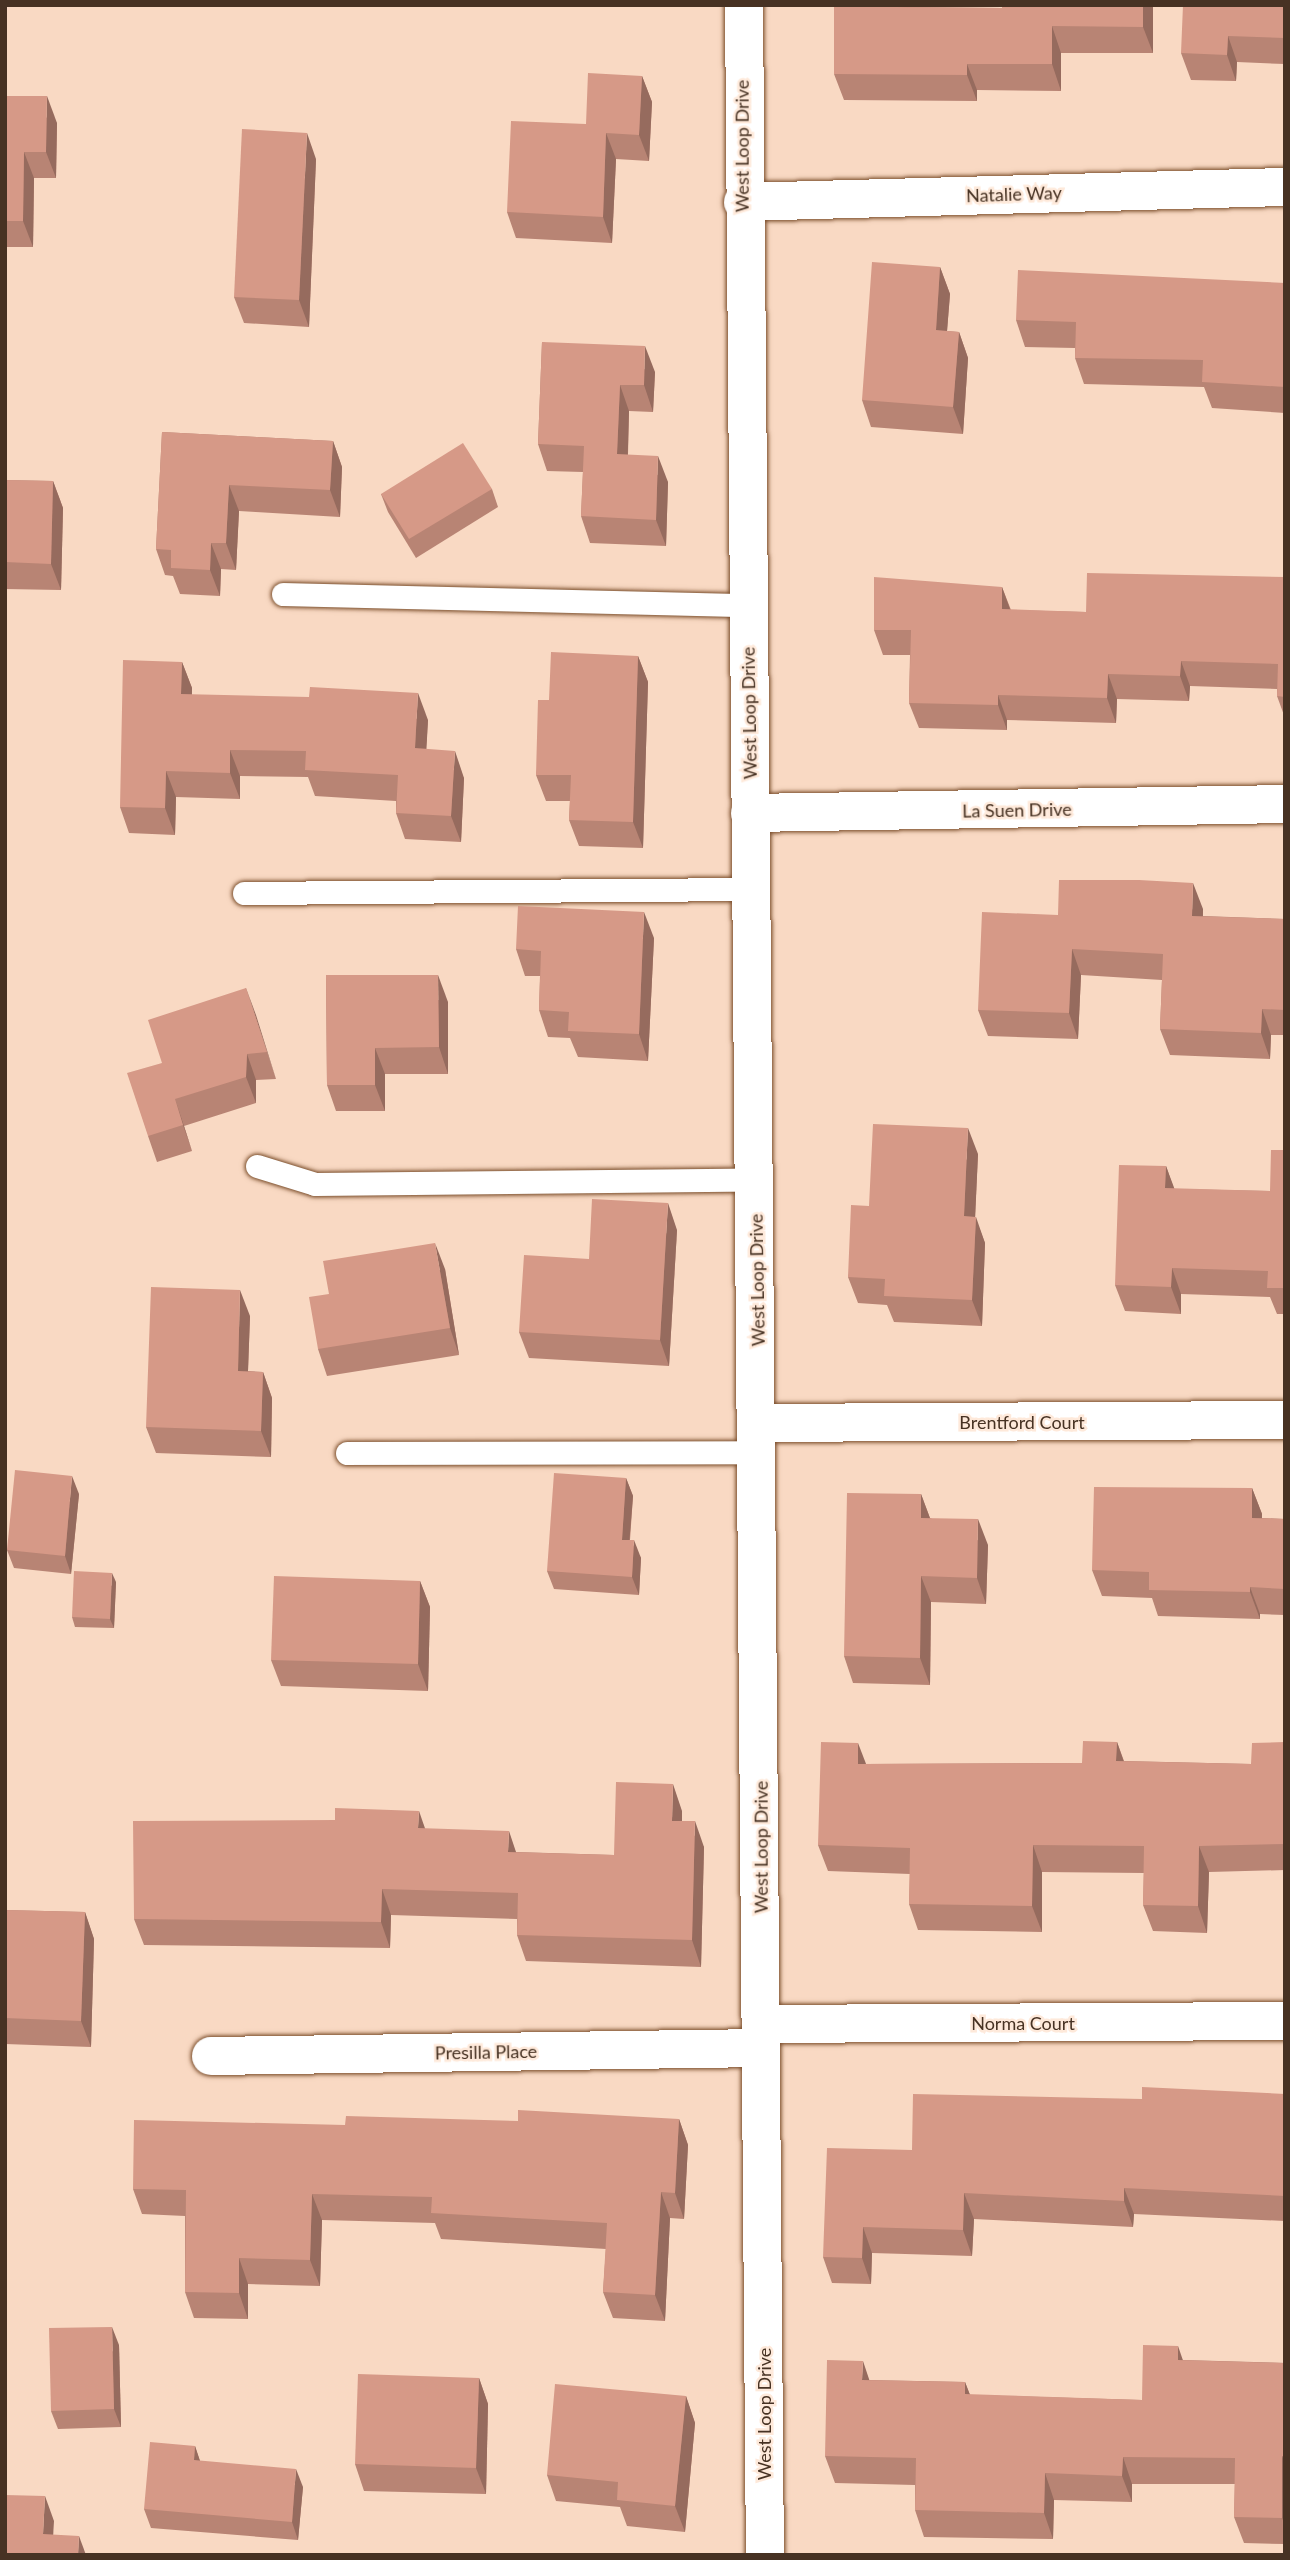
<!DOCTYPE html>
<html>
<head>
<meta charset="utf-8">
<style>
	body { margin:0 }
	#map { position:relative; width:1290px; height:2560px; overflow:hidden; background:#f9d9c3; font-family:Lato,sans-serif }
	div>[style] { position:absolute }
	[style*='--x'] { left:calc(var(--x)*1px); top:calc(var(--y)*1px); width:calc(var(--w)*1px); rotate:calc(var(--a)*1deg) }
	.roads { filter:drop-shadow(0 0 2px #7b4e2b) drop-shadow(0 0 2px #7b4e2b) }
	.lane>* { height:23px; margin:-11.5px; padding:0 11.5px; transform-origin:11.5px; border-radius:11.5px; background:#fff }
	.street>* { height:38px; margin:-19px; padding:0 19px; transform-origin:19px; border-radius:19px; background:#fff }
	.wall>* { inset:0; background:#b88474 }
	.shaded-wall>* { inset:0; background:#966b5e }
	.building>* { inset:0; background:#d69987 }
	span { translate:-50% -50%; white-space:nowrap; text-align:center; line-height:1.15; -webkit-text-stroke:5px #fee9da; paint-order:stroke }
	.street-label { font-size:18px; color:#473223 }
	.frame { position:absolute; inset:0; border:7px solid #473223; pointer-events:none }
</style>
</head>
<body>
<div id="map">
	<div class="roads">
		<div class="lane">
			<div style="--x:283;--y:594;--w:464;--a:1.4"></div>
			<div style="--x:244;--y:893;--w:507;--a:-0.45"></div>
			<div style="--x:257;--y:1166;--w:61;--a:17.2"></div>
			<div style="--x:315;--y:1184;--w:441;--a:-0.6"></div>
			<div style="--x:347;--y:1453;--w:413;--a:-0.1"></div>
		</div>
		<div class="street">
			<div style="--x:744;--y:5;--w:2550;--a:89.53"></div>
			<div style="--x:743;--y:202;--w:542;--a:-1.59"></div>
			<div style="--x:750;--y:813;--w:535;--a:-0.96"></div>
			<div style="--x:759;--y:1423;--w:526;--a:-0.33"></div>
			<div style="--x:761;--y:2024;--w:524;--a:-0.33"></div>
			<div style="--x:211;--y:2056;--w:550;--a:-0.83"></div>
		</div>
	</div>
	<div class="wall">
		<div style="clip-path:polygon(834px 5px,905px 5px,905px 7px,1002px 8px,1002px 5px,1153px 5px,1153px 53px,1061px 53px,1061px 91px,977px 90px,977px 101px,844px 100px,834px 74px)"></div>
		<div style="clip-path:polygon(1285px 5px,1285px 64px,1237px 62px,1236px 81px,1191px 80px,1181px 53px,1224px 6px)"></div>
		<div style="clip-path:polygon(642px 76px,652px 102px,649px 161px,616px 159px,612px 243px,516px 238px,507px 212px,586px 124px)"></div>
		<div style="clip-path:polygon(5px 96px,57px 123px,56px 178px,34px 178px,33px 247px,5px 247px)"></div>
		<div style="clip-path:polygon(316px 159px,309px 327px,244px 323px,234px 297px)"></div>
		<div style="clip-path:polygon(940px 267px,950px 294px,947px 331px,959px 332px,968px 358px,963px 434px,871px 427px,862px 400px)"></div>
		<div style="clip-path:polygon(1285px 283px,1285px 413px,1212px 408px,1204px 387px,1084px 384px,1075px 358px,1075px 348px,1025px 347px,1016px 320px)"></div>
		<div style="clip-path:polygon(542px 342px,655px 372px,653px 412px,629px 411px,628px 455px,668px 482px,666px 546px,590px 543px,581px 516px,583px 472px,547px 471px,538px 444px)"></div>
		<div style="clip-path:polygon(162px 432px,333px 441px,342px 467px,340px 517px,239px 511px,236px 570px,221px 569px,220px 596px,180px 594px,173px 576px,165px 575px,156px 549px)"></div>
		<div style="clip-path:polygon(5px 480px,53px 481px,63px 508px,61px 590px,5px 589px)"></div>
		<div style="clip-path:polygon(492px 489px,498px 507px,416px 558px,388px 512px,381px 494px)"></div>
		<div style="clip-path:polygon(1285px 577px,1285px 718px,1277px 696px,1277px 689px,1190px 686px,1189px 701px,1117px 699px,1116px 723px,1007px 720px,1007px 730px,919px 728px,909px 703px,910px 655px,883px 655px,874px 630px,1002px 587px,1011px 610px,1086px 612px)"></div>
		<div style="clip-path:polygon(638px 656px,648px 682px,643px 848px,579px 846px,569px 820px,570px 801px,546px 801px,536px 775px,549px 700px)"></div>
		<div style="clip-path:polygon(182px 662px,192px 688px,192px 695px,428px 720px,426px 749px,464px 778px,461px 842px,405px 839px,396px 813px,396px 801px,315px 796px,308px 777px,240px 776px,240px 799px,176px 797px,175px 835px,129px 833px,120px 807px)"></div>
		<div style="clip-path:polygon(1203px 909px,1203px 916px,1285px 919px,1285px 1035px,1271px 1035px,1270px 1059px,1170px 1055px,1160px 1029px,1162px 980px,1081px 975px,1078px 1039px,988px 1036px,978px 1010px,1058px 915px)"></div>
		<div style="clip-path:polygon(654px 938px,648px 1061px,578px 1057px,570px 1038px,548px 1037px,539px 1010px,540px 976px,525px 976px,516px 949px)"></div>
		<div style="clip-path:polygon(326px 975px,448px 1002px,448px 1074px,385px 1074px,385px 1111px,336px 1111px,327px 1085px)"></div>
		<div style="clip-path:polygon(246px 988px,276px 1079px,256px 1080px,256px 1103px,184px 1126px,192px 1151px,157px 1162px,148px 1136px,162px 1063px)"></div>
		<div style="clip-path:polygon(1285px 1150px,1285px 1314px,1277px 1314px,1270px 1297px,1181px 1294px,1181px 1314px,1125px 1311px,1115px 1285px,1166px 1166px,1174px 1189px,1270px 1191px)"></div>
		<div style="clip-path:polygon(978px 1154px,975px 1217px,985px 1243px,982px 1326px,894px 1322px,887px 1305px,858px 1303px,848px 1277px,869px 1206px)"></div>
		<div style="clip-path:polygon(677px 1230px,669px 1366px,529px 1358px,519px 1332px,589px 1259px)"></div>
		<div style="clip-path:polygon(445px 1269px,459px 1355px,327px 1376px,318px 1349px,329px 1294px)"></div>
		<div style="clip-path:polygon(250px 1316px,248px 1371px,263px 1372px,272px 1398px,271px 1457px,156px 1453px,146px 1427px)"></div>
		<div style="clip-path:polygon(626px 1478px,633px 1496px,630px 1540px,641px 1558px,639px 1595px,554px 1589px,547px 1571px)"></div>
		<div style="clip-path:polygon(1252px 1488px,1262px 1514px,1262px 1518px,1285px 1519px,1285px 1615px,1260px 1614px,1260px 1619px,1158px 1616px,1152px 1598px,1102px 1596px,1092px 1570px)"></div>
		<div style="clip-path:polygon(79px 1494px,71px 1574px,14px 1568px,7px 1550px)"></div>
		<div style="clip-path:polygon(921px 1494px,930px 1518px,988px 1545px,986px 1604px,931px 1602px,930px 1685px,853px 1683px,844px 1656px)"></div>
		<div style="clip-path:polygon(420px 1581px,430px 1607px,428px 1691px,281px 1686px,271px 1660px)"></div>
		<div style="clip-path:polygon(116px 1582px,114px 1628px,75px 1627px,72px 1617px)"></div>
		<div style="clip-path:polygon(1117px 1742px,1124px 1761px,1251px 1764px,1285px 1742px,1285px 1870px,1209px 1872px,1207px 1933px,1153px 1931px,1143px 1905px,1144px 1873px,1042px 1872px,1042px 1932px,918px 1930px,909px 1904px,910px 1874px,828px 1871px,818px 1845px,866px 1764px,1082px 1763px)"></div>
		<div style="clip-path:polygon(682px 1811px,682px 1821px,704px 1847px,701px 1967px,526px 1961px,517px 1935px,517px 1919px,391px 1915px,390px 1948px,144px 1945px,134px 1919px,425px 1829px,516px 1852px,614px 1855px)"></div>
		<div style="clip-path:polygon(5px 1910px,85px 1912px,94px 1939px,91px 2047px,5px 2044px)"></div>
		<div style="clip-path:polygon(1285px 2094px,1285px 2221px,1134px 2214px,1133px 2227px,974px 2219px,972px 2256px,872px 2253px,871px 2284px,832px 2283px,823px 2257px,912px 2150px,1142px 2099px)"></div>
		<div style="clip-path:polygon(679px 2119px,688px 2145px,684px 2219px,670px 2218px,665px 2321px,613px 2318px,603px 2292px,606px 2249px,441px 2239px,435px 2223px,322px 2220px,320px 2286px,248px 2284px,248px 2319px,194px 2318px,185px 2292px,185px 2216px,142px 2214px,133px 2189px,345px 2125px)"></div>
		<div style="clip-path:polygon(119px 2345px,121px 2427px,58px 2429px,51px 2411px)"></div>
		<div style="clip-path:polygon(1183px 2360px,1285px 2363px,1285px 2544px,1244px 2543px,1234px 2517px,1235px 2484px,1132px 2484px,1132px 2502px,1054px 2500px,1053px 2539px,924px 2537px,915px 2510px,915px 2485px,835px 2483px,825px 2456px,869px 2380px,965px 2382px,970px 2395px,1142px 2400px)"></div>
		<div style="clip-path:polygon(479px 2378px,488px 2404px,486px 2494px,364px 2491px,355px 2464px)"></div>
		<div style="clip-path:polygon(686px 2396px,695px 2423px,685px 2532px,627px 2526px,620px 2507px,556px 2501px,547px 2475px)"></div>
		<div style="clip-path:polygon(195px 2446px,200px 2461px,303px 2487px,298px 2540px,151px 2528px,144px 2509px)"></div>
	</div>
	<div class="shaded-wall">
		<div style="clip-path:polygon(1143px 5px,1153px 5px,1153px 53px,1143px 27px)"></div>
		<div style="clip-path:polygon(1052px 26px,1061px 53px,1061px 91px,1052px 64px)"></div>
		<div style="clip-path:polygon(1228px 36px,1237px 62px,1236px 81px,1227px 55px)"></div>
		<div style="clip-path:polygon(967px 64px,977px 90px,977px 101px,967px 75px)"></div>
		<div style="clip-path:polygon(642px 76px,652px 102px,649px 161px,639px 135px)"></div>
		<div style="clip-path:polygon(47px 96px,57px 123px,56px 178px,46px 152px)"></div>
		<div style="clip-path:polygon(307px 133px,316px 159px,309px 327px,299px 300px)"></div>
		<div style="clip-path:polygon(606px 133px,616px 159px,612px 243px,603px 217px)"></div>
		<div style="clip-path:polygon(24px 152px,34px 178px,33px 247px,23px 221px)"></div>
		<div style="clip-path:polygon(940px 267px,950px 294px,945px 356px,936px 330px)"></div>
		<div style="clip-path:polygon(959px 332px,968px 358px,963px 434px,953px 407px)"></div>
		<div style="clip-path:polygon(645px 346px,655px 372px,653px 412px,644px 385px)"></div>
		<div style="clip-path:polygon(620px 385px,629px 411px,627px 480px,617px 454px)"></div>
		<div style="clip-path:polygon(333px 441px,342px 467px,340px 517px,330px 490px)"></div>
		<div style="clip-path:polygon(658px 456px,668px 482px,666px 546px,656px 520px)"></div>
		<div style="clip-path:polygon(53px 481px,63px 508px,61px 590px,51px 564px)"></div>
		<div style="clip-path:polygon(229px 485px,239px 511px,236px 570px,226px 543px)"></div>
		<div style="clip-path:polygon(211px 543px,221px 569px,220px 596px,210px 570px)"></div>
		<div style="clip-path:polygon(1002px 587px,1011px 612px,1002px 609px)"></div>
		<div style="clip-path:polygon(638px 656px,648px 682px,643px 848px,633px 822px)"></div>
		<div style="clip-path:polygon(1181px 661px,1190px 686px,1189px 701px,1180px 676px)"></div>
		<div style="clip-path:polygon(182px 662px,192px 688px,191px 721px,181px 694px)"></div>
		<div style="clip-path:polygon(1108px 674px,1117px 699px,1116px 723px,1107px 698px)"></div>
		<div style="clip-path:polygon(418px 693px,428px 720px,425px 775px,415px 748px)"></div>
		<div style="clip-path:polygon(998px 695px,1007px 720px,1007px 730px,998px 705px)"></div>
		<div style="clip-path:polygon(230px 750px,240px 776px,240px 799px,230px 773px)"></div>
		<div style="clip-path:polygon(455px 751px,464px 778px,461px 842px,451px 816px)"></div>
		<div style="clip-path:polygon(166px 771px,176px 797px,175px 835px,165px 808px)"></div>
		<div style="clip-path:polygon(1193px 883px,1203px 909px,1202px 942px,1192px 916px)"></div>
		<div style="clip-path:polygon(644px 912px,654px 938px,648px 1061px,639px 1034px)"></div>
		<div style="clip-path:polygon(1072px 949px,1081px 975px,1078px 1039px,1069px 1013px)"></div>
		<div style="clip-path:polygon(438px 975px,448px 1002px,448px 1074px,439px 1047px)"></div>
		<div style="clip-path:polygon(246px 988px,256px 1015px,276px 1079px,267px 1052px)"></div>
		<div style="clip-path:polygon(1262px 1009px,1271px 1035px,1270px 1059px,1261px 1033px)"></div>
		<div style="clip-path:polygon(375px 1048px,385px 1074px,385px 1111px,375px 1085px)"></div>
		<div style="clip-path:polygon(247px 1054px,256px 1080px,256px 1103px,246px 1077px)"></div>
		<div style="clip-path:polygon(175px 1099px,184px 1126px,192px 1151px,183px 1125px)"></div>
		<div style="clip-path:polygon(968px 1128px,978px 1154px,974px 1242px,964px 1216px)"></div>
		<div style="clip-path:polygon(1166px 1166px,1176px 1193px,1165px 1188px)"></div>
		<div style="clip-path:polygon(668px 1203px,677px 1230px,669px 1366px,660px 1340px)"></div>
		<div style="clip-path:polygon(976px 1217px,985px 1243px,982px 1326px,972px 1300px)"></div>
		<div style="clip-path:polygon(435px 1243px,445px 1269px,459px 1355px,450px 1328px)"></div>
		<div style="clip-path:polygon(1172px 1268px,1181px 1294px,1181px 1314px,1171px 1287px)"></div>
		<div style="clip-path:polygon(240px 1290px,250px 1316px,247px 1397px,238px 1371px)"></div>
		<div style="clip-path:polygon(263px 1372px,272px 1398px,271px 1457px,261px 1431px)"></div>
		<div style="clip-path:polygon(72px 1476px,79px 1494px,71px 1574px,65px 1556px)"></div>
		<div style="clip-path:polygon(626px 1478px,633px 1496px,628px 1558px,622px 1540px)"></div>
		<div style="clip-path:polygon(1252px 1488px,1262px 1514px,1261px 1544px,1252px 1518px)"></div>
		<div style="clip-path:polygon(921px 1494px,931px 1521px,921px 1518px)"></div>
		<div style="clip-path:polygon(978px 1519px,988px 1545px,986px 1604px,977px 1578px)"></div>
		<div style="clip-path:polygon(634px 1540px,641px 1558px,639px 1595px,632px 1577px)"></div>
		<div style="clip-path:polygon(112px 1573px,116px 1582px,114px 1628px,110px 1619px)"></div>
		<div style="clip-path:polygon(921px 1576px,931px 1602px,930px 1685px,920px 1658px)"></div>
		<div style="clip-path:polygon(420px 1581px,430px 1607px,428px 1691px,418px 1664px)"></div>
		<div style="clip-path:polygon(1250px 1587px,1260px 1614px,1260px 1619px,1250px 1592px)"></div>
		<div style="clip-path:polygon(1117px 1742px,1126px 1768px,1116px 1761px)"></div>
		<div style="clip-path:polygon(858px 1743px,868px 1769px,858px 1764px)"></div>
		<div style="clip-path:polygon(673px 1784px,682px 1811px,682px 1847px,672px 1821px)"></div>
		<div style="clip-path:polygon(419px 1811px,428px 1837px,418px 1828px)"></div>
		<div style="clip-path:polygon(695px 1821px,704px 1847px,701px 1967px,692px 1940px)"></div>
		<div style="clip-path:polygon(509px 1831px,518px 1858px,508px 1852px)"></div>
		<div style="clip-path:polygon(1033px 1845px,1042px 1872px,1042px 1932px,1032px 1906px)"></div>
		<div style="clip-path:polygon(1199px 1846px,1209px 1872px,1207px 1933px,1198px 1906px)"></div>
		<div style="clip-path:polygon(382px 1889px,391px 1915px,390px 1948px,381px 1922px)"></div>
		<div style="clip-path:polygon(85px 1912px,94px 1939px,91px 2047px,81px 2021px)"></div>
		<div style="clip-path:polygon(679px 2119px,688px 2145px,684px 2219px,675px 2193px)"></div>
		<div style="clip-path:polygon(1124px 2188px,1134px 2214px,1133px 2227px,1124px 2201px)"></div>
		<div style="clip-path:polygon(661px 2192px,670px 2218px,665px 2321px,655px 2295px)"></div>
		<div style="clip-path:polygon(964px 2193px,974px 2219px,972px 2256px,963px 2230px)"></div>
		<div style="clip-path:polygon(312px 2194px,322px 2220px,320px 2286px,310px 2260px)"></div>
		<div style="clip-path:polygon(863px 2227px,872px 2253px,871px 2284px,862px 2258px)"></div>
		<div style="clip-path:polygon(239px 2258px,248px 2284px,248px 2319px,239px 2293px)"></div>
		<div style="clip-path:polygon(112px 2327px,119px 2345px,121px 2427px,114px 2409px)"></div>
		<div style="clip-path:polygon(1178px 2346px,1187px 2372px,1178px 2360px)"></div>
		<div style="clip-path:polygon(863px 2361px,872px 2388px,862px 2380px)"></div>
		<div style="clip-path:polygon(479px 2378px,488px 2404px,486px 2494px,476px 2468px)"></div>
		<div style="clip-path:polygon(965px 2382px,975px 2408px,965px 2394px)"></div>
		<div style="clip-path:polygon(686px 2396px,695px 2423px,685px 2532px,675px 2506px)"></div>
		<div style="clip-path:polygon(195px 2446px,201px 2464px,194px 2460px)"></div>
		<div style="clip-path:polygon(1282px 2456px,1285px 2462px,1285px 2525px,1282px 2518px)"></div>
		<div style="clip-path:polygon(1123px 2457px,1132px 2484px,1132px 2502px,1122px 2476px)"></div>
		<div style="clip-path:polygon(296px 2469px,303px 2487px,298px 2540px,292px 2522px)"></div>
		<div style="clip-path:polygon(1045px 2473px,1054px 2500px,1053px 2539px,1044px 2513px)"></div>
		<div style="clip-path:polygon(45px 2496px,54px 2521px,52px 2555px,43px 2534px)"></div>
		<div style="clip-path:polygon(79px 2536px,86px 2555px,78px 2555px)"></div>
	</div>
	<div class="building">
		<div style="clip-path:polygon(834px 5px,895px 5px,895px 7px,1002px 8px,1002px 5px,1143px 5px,1143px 27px,1052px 26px,1052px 64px,967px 64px,967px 75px,834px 74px)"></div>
		<div style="clip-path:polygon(1183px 5px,1285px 5px,1285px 38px,1228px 36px,1227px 55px,1181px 53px)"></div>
		<div style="clip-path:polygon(588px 73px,642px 76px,639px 135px,606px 133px,603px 217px,507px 212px,511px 121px,586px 124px)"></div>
		<div style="clip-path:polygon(5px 96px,47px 96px,46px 152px,24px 152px,23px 221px,5px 221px)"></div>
		<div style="clip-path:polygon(242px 129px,307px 133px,299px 300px,234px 297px)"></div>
		<div style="clip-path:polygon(872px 262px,940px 267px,936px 330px,959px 332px,953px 407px,862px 400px)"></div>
		<div style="clip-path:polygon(1018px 270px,1285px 283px,1285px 387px,1202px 382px,1203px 360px,1075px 358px,1076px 322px,1016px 320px)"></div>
		<div style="clip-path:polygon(542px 342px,645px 346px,644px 385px,620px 385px,617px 454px,658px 456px,656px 520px,581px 516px,584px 446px,538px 444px)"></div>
		<div style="clip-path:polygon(162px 432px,333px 441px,330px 490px,229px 485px,226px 543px,211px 543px,210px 570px,171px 568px,171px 550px,156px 549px)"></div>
		<div style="clip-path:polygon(463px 443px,492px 489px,409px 539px,381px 494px)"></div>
		<div style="clip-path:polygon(5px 480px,53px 481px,51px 564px,5px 562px)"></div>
		<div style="clip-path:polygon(1087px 573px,1285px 577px,1285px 697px,1277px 696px,1278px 664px,1181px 661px,1180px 676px,1108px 674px,1107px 698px,998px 695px,998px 705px,909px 703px,911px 630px,874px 630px,874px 577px,1002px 587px,1002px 609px,1086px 612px)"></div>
		<div style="clip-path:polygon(551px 652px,638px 656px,633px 822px,569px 820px,571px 775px,536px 775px,538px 700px,549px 700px)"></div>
		<div style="clip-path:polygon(123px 660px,182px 662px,181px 694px,309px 697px,310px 687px,418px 693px,415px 748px,455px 751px,451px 816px,396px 813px,398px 775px,305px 770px,306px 751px,230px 750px,230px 773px,166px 771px,165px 808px,120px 807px)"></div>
		<div style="clip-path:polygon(1059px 880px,1139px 880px,1193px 883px,1192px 916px,1285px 919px,1285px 1010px,1262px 1009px,1261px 1033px,1160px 1029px,1163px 954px,1072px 949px,1069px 1013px,978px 1010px,982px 912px,1058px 915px)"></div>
		<div style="clip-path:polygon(518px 906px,644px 912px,639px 1034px,568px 1031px,569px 1012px,539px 1010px,541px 951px,516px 949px)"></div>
		<div style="clip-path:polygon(326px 975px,438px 975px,439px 1047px,375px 1048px,375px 1085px,327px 1085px)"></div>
		<div style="clip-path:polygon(246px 988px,267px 1052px,247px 1054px,246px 1077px,175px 1099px,183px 1125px,148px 1136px,127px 1073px,162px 1063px,148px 1020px)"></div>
		<div style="clip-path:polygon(873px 1124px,968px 1128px,964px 1216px,976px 1217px,972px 1300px,884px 1296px,885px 1279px,848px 1277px,851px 1205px,869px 1206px)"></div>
		<div style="clip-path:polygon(1271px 1150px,1285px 1150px,1285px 1288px,1267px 1288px,1268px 1271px,1172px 1268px,1171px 1287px,1115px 1285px,1119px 1165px,1166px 1166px,1165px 1188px,1270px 1191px)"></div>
		<div style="clip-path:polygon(592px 1199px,668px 1203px,660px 1340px,519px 1332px,524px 1255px,589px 1259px)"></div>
		<div style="clip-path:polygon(435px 1243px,450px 1328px,318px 1349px,309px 1297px,329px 1294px,323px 1261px)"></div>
		<div style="clip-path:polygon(151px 1287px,240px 1290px,238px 1371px,263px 1372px,261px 1431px,146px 1427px)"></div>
		<div style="clip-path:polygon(15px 1470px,72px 1476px,65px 1556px,7px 1550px)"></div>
		<div style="clip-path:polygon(554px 1473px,626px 1478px,622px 1540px,634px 1540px,632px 1577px,547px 1571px)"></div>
		<div style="clip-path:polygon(1094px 1487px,1252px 1488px,1252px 1518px,1285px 1519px,1285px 1589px,1250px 1587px,1250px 1592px,1149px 1590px,1149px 1572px,1092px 1570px)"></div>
		<div style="clip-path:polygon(847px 1493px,921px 1494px,921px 1518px,978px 1519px,977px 1578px,921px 1576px,920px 1658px,844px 1656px)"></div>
		<div style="clip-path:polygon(74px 1571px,112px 1573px,110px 1619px,72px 1617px)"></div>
		<div style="clip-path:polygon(274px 1576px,420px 1581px,418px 1664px,271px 1660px)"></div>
		<div style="clip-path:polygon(1083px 1741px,1117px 1742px,1116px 1761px,1251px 1764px,1252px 1743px,1285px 1742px,1285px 1844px,1199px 1846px,1198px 1906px,1143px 1905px,1144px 1846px,1033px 1845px,1032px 1906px,909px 1904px,910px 1848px,818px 1845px,821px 1742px,858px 1743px,858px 1764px,1082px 1763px)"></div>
		<div style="clip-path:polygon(616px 1782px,673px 1784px,672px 1821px,695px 1821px,692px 1940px,517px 1935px,518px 1893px,382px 1889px,381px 1922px,134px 1919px,133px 1821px,335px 1820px,335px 1808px,419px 1811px,418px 1828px,509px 1831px,508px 1852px,614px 1855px)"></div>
		<div style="clip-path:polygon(5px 1910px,85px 1912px,81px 2021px,5px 2018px)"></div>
		<div style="clip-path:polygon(1142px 2087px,1285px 2094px,1285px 2196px,1124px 2188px,1124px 2201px,964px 2193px,963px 2230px,863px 2227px,862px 2258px,823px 2257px,827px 2148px,912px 2150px,913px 2094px,1142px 2099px)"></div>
		<div style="clip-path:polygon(518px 2110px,679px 2119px,675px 2193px,661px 2192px,655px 2295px,603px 2292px,607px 2223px,431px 2213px,432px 2197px,312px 2194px,310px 2260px,239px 2258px,239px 2293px,185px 2292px,186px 2190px,133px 2189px,134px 2120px,345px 2125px,346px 2116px,518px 2121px)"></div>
		<div style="clip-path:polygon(112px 2327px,114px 2409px,51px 2411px,49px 2328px)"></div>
		<div style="clip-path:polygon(1143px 2345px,1178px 2346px,1178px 2360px,1285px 2363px,1285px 2456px,1282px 2456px,1282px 2518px,1234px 2517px,1235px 2458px,1123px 2457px,1122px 2476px,1045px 2473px,1044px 2513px,915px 2510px,916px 2458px,825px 2456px,827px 2360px,863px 2361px,862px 2380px,965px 2382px,965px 2394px,1142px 2400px)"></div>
		<div style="clip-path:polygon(358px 2374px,479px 2378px,476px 2468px,355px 2464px)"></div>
		<div style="clip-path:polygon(555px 2384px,686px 2396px,675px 2506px,617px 2500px,618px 2482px,547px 2475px)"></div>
		<div style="clip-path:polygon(150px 2442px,195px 2446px,194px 2460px,296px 2469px,292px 2522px,144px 2509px)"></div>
		<div style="clip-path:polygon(5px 2495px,45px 2496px,43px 2534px,79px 2536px,78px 2555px,5px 2555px)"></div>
	</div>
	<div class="street-label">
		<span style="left:742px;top:146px;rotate:-90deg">West Loop Drive</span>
		<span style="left:1014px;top:194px;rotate:-2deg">Natalie Way</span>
		<span style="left:749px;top:713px;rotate:-91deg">West Loop Drive</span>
		<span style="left:1017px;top:810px;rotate:-1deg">La Suen Drive</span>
		<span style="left:757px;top:1280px;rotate:-91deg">West Loop Drive</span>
		<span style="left:1022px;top:1422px">Brentford Court</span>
		<span style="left:761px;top:1847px;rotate:-90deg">West Loop Drive</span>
		<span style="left:1023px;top:2023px">Norma Court</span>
		<span style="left:486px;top:2052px;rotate:-1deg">Presilla Place</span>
		<span style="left:764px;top:2414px;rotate:-90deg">West Loop Drive</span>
	</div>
	<div class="frame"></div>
</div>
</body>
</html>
